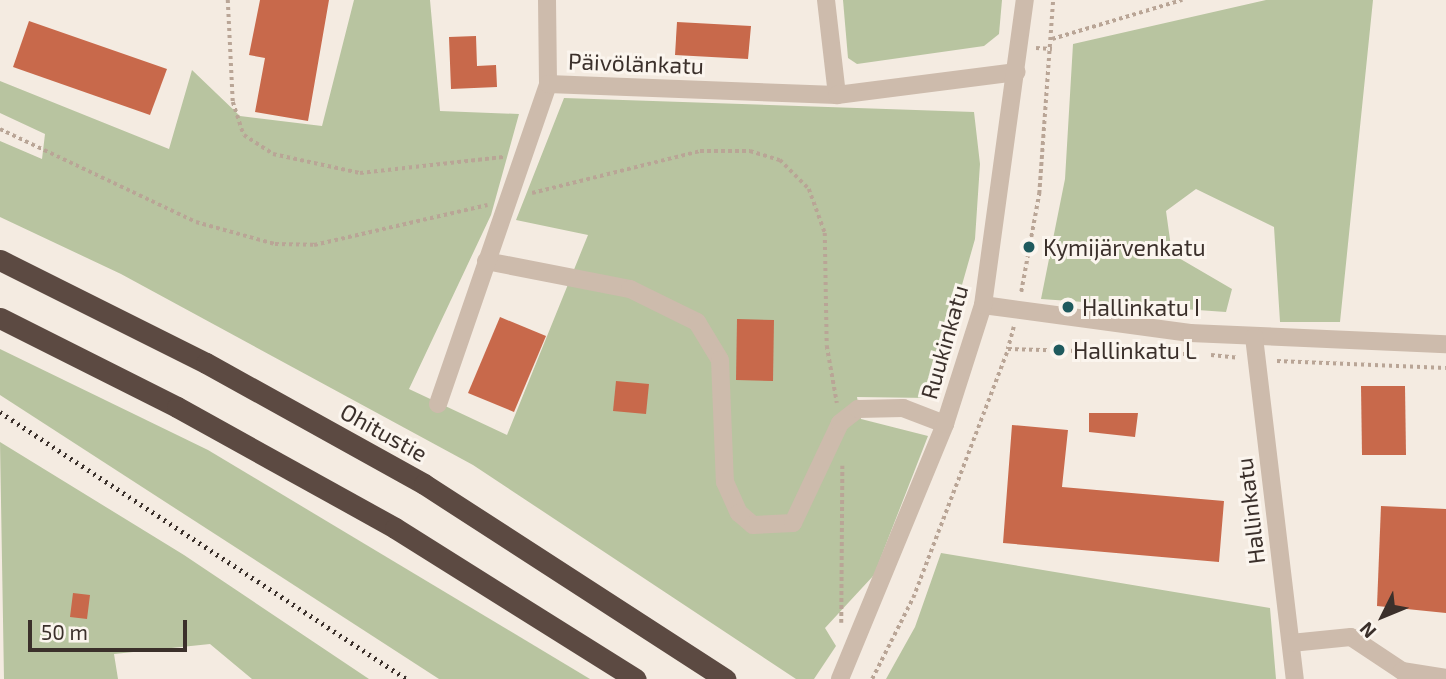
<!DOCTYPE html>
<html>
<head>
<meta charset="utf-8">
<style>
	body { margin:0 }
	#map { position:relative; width:1446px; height:679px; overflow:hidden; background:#f4ebe1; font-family:"Exo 2",sans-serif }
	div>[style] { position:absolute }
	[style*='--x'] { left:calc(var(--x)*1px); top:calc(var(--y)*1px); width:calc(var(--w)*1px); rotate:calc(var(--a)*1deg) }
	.green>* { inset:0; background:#b8c4a0 }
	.building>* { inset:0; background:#c8694b }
	.path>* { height:3.5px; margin-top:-1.75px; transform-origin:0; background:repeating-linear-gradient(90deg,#b9a596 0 3.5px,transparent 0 7px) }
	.minor>* { height:18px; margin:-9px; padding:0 9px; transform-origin:9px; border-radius:9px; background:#cdbbac }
	.highway>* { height:21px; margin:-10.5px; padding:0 10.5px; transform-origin:10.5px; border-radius:10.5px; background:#5c4a42 }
	.rail>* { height:5px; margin-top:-2.5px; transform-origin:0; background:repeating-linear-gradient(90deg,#3b302b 0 2px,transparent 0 7px) }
	.dots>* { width:19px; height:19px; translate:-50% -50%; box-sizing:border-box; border:4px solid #fbf5ee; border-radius:50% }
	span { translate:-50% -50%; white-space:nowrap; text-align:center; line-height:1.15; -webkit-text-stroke:6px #fbf5ee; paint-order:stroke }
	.street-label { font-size:23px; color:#3b302b }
	.poi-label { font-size:23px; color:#3b302b }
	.left { translate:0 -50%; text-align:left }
	.north { position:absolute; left:1348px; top:581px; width:70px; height:70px; -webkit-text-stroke:5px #fbf5ee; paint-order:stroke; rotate:227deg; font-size:19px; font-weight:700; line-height:28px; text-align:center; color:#3b302b }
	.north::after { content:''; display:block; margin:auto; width:24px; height:32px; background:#3b302b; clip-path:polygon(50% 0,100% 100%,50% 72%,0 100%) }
	.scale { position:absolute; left:28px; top:620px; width:159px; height:32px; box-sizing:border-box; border:4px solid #3b302b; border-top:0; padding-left:9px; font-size:21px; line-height:24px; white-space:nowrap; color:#3b302b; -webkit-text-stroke:5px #fbf5ee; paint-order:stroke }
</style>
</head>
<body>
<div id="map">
	<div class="green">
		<div style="clip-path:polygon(354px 0,430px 0,440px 111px,519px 114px,491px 215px,409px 389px,507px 435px,588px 235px,516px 220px,564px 98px,974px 112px,980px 164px,975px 239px,930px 398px,857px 397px,861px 419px,928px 436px,874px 575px,825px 628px,836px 646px,814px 679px,796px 679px,473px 465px,121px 274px,0 217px,0 141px,42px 159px,45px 134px,0 113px,0 81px,169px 149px,192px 70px,240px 116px,322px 126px)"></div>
		<div style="clip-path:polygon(843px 0,1002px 0,999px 34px,984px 46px,857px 64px,848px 58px)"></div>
		<div style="clip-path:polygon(1266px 0,1373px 0,1340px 322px,1280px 322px,1274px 227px,1196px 189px,1166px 211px,1172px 254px,1232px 289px,1226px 312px,1041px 299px,1065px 179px,1073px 44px)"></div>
		<div style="clip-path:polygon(0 349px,208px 450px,590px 679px,439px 679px,0 395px)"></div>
		<div style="clip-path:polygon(0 442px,184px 555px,369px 679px,252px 679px,210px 644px,114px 654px,118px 679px,4px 679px)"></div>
		<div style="clip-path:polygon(941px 553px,1270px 608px,1276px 679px,886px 679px,915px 627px)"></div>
	</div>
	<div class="building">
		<div style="clip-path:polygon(260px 0,329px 0,308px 121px,255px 112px,265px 58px,249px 55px)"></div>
		<div style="clip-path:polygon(29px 21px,167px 69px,150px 115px,13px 67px)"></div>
		<div style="clip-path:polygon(677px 22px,751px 26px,748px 59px,675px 55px)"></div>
		<div style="clip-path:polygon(476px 36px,477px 66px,496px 65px,497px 87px,451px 89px,449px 37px)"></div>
		<div style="clip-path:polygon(500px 317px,546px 336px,514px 412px,468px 393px)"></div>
		<div style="clip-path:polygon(737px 319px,774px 320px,773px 381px,736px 380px)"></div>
		<div style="clip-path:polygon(616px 381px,649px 384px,646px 414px,613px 411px)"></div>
		<div style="clip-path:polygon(1361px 386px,1405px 386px,1406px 455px,1362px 455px)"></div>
		<div style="clip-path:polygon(1089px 413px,1138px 413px,1135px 437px,1089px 432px)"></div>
		<div style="clip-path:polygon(1012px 425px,1068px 430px,1062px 487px,1224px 501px,1219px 562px,1003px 543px)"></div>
		<div style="clip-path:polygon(1381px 506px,1446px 509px,1446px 613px,1377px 606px)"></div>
		<div style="clip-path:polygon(73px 593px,90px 595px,87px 619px,70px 617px)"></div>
	</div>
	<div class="path">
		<div style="--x:228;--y:0;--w:102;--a:87.2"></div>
		<div style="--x:233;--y:102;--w:35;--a:72"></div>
		<div style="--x:244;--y:135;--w:35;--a:33"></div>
		<div style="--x:273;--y:154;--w:89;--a:12.3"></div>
		<div style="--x:360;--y:173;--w:144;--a:-6.4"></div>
		<div style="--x:1052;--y:39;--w:136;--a:-16.7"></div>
		<div style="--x:1036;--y:48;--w:16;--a:4"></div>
		<div style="--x:0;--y:129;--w:217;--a:25.4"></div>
		<div style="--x:196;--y:222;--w:82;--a:15.6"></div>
		<div style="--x:275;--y:244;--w:39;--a:1"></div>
		<div style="--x:314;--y:245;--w:178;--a:-13"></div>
		<div style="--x:532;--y:193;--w:173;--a:-14"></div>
		<div style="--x:700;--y:151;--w:50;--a:0"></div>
		<div style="--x:750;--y:151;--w:31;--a:17"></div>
		<div style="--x:780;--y:160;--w:41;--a:45"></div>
		<div style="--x:809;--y:189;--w:47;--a:70"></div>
		<div style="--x:825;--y:233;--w:113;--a:89"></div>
		<div style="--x:827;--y:346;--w:58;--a:80"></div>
		<div style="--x:1021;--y:292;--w:100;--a:-79.6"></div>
		<div style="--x:1039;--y:194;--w:195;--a:-85.9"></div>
		<div style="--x:1014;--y:327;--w:23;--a:105"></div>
		<div style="--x:1008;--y:349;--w:177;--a:1.6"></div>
		<div style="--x:1211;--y:355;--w:27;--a:6"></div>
		<div style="--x:1277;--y:361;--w:169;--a:2.4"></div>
		<div style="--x:841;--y:623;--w:157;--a:-89.6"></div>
		<div style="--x:872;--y:679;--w:91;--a:-63.2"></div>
		<div style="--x:913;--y:598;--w:267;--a:-69.1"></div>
	</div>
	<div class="minor">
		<div style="--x:547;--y:0;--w:84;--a:89.3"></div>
		<div style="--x:826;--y:0;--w:96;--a:83.4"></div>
		<div style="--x:486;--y:261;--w:147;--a:11"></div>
		<div style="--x:630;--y:289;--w:75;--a:26.2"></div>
		<div style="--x:697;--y:322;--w:44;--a:58.8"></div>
		<div style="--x:720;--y:360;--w:122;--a:87.7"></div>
		<div style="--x:725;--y:482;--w:34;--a:66"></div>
		<div style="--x:739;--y:513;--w:18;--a:41"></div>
		<div style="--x:753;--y:525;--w:40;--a:-2.9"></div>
		<div style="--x:793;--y:523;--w:110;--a:-64.8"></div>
		<div style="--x:840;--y:423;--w:23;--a:-38"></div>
		<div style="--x:858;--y:409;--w:45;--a:-1.3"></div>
		<div style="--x:903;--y:408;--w:45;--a:20.9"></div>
		<div style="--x:983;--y:305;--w:209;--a:7.7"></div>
		<div style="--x:1190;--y:333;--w:256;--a:2.5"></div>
		<div style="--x:1254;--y:337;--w:344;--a:83.2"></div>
		<div style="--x:438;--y:404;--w:338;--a:-71"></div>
		<div style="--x:548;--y:84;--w:289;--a:2.2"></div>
		<div style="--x:837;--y:95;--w:181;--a:-7.3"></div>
		<div style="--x:1291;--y:643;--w:60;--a:-5.7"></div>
		<div style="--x:1351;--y:637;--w:61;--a:33.7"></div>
		<div style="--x:1402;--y:671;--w:45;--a:9"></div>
		<div style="--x:840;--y:679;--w:276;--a:-67.6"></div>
		<div style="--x:945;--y:424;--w:125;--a:-72.3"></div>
		<div style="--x:983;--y:305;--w:308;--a:-82.2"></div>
	</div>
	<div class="highway">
		<div style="--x:0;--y:260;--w:230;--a:26.6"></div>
		<div style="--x:206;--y:363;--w:249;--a:29"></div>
		<div style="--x:424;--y:484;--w:359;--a:32.9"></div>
		<div style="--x:0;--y:318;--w:198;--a:26.7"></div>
		<div style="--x:177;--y:407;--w:249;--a:29"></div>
		<div style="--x:395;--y:528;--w:284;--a:32.1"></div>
	</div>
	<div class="rail">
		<div style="--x:0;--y:412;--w:486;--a:33.3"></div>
	</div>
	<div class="dots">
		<div style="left:1029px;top:247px;background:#1f5a5e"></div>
		<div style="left:1068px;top:307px;background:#1f5a5e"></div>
		<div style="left:1059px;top:350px;background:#1f5a5e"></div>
	</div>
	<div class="street-label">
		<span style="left:636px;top:63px;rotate:2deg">Päivölänkatu</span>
		<span style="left:944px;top:342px;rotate:-74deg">Ruukinkatu</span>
		<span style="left:384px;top:432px;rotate:29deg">Ohitustie</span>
		<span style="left:1250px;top:511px;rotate:-97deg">Hallinkatu</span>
	</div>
	<div class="poi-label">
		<span class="left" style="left:1043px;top:247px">Kymijärvenkatu</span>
		<span class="left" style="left:1082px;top:307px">Hallinkatu I</span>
		<span class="left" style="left:1073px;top:350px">Hallinkatu L</span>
	</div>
	<div class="north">N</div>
	<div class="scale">50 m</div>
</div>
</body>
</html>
